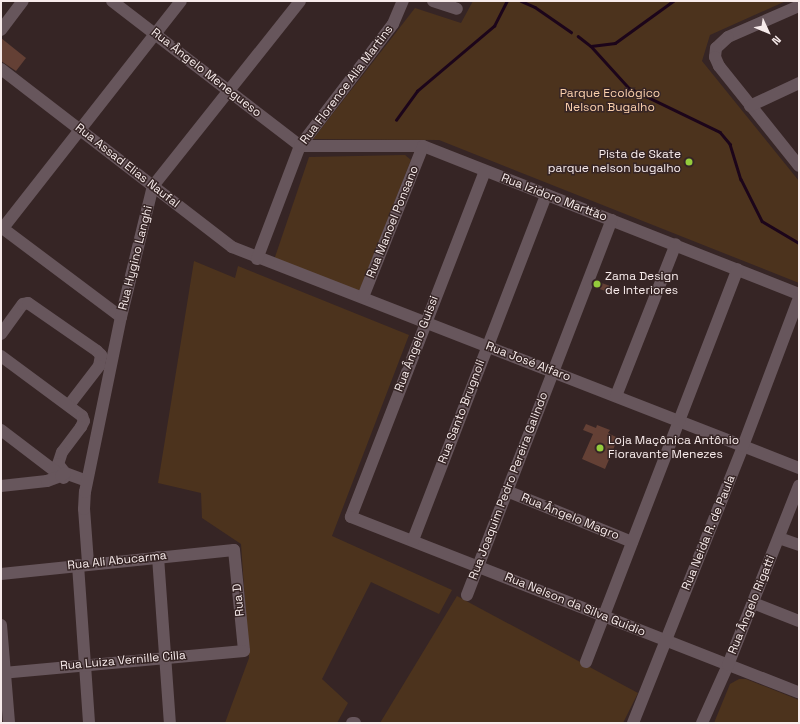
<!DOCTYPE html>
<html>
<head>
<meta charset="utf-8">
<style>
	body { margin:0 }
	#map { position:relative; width:800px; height:724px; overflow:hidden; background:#362525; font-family:"Space Grotesk",sans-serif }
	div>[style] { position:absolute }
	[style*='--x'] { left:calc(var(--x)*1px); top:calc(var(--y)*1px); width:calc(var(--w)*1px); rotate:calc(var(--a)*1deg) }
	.green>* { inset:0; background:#4c331d }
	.stream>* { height:2.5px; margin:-1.25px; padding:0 1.25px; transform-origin:1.25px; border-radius:1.25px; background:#1c051a }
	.building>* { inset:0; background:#644035 }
	.minor>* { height:12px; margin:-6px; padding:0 6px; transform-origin:6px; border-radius:6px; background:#67565c }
	.dots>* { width:11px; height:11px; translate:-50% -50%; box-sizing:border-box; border:2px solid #362525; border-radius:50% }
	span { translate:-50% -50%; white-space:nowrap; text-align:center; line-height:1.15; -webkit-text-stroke:3px #362525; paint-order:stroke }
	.street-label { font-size:12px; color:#f7ebeb }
	.park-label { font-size:12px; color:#facfac }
	.poi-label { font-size:12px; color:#f7ebeb }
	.right { translate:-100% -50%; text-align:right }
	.left { translate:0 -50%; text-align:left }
	.frame { position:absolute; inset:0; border:2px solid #f7ebeb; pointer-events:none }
	.north { position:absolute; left:748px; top:12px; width:40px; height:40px; -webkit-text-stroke:3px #362525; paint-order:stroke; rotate:134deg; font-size:11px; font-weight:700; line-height:16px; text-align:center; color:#f7ebeb }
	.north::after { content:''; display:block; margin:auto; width:14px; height:18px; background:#f7ebeb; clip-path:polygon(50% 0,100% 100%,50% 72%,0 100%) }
</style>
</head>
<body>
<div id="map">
	<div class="green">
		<div style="clip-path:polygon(473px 1px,786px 1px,710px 35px,702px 61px,799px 181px,799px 283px,439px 140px,313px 139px,415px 8px,461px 23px)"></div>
		<div style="clip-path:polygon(405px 155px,411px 160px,359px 292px,274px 260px,309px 157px)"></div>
		<div style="clip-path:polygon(194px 261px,235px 278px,238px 266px,409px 335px,332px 536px,452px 590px,439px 614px,371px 582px,322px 679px,348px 703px,337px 723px,225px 723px,249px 658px,241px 544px,202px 518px,201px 493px,158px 483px)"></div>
		<div style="clip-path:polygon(457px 596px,638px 693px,623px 723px,380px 723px)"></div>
		<div style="clip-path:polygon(739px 679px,746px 679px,799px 700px,799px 723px,714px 723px,730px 684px)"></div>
	</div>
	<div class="stream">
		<div style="--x:521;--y:1;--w:15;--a:23"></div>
		<div style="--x:535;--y:7;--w:44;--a:34.8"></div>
		<div style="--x:578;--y:36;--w:16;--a:38"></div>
		<div style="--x:591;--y:46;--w:57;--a:47.9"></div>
		<div style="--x:629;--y:88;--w:101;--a:25.8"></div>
		<div style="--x:720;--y:132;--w:16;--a:50"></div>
		<div style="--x:730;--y:144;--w:37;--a:73"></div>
		<div style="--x:741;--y:179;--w:47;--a:63.4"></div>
		<div style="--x:762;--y:221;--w:43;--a:30.7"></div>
		<div style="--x:591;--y:46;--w:24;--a:-7"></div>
		<div style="--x:615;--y:43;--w:72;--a:-35.9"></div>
		<div style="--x:396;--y:120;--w:36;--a:-54"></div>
		<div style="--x:417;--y:91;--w:101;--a:-40.2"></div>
		<div style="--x:494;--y:26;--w:28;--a:-63"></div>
	</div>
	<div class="building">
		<div style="clip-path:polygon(1px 38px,26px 58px,16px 71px,1px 61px)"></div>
		<div style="clip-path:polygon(596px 281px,613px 287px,611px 293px,594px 287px)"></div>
		<div style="clip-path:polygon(586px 424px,596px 428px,597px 425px,610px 430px,608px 433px,618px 438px,605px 469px,582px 459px,593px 434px,583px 430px)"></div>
	</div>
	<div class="minor">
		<div style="--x:112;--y:1;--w:237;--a:37.6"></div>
		<div style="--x:300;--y:146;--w:123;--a:0"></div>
		<div style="--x:423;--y:146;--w:404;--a:21.5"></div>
		<div style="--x:433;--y:1;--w:25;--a:18"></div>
		<div style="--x:799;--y:6;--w:77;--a:156.4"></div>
		<div style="--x:728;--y:37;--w:16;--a:137"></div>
		<div style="--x:716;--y:48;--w:9;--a:96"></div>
		<div style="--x:715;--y:57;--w:10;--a:66"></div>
		<div style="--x:719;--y:66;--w:128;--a:51.3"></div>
		<div style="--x:1;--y:30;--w:36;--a:-53"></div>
		<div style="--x:1;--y:69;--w:292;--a:37.6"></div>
		<div style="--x:232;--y:247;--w:609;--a:21.29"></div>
		<div style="--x:750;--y:106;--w:54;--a:-25.1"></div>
		<div style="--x:485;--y:171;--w:371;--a:111.2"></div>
		<div style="--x:351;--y:517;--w:481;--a:21.4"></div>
		<div style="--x:1;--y:227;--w:150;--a:36.9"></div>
		<div style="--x:3;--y:228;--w:288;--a:-51.9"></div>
		<div style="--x:257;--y:259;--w:121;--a:-69.2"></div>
		<div style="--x:300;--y:146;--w:153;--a:-52.7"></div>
		<div style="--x:393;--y:24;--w:25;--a:-67"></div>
		<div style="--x:363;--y:297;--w:162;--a:-68.3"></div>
		<div style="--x:1;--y:334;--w:37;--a:-54"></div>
		<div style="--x:23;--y:304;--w:5;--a:-11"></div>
		<div style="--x:28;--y:303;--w:84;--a:34.8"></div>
		<div style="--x:97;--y:351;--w:6;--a:45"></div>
		<div style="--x:101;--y:355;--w:11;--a:100"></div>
		<div style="--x:99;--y:366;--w:49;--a:127.6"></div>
		<div style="--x:1;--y:356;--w:101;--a:36.5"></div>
		<div style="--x:82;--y:416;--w:5;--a:68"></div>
		<div style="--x:84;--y:421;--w:7;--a:117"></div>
		<div style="--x:81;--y:427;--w:31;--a:127"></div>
		<div style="--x:62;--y:452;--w:13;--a:108"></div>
		<div style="--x:58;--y:464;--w:11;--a:52"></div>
		<div style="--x:65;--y:473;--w:23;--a:20"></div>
		<div style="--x:616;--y:396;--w:163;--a:-68.5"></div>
		<div style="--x:1;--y:430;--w:79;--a:37.3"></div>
		<div style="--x:1;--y:486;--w:46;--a:-6.2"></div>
		<div style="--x:47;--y:481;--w:15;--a:-20"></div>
		<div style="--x:61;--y:476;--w:5;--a:-37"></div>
		<div style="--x:507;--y:491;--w:135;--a:22.2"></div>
		<div style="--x:779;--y:538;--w:21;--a:19"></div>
		<div style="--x:413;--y:540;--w:370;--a:-68.9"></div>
		<div style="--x:158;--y:557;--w:166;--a:85.9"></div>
		<div style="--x:88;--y:563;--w:54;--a:-94.2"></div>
		<div style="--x:84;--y:509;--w:17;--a:-87"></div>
		<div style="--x:85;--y:492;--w:179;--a:-78.4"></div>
		<div style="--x:121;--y:317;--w:135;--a:-76.3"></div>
		<div style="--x:153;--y:186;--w:236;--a:-51.5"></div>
		<div style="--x:78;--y:565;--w:158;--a:86"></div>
		<div style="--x:1;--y:574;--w:234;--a:-5.9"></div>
		<div style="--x:234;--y:550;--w:101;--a:84.3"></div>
		<div style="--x:244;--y:651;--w:244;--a:174.8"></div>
		<div style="--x:467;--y:595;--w:402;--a:-68.9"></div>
		<div style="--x:753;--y:603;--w:49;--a:21.4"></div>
		<div style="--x:1;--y:625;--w:98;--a:85.3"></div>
		<div style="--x:586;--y:662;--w:421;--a:-68.9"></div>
		<div style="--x:352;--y:723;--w:3;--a:0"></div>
		<div style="--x:633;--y:723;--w:298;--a:-68.3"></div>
		<div style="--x:743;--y:446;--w:158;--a:-69.3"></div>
		<div style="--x:702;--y:723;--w:64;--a:-65.9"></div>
		<div style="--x:728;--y:665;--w:193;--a:-68.4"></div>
	</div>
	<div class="dots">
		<div style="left:689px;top:162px;background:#94cc3c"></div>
		<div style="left:597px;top:284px;background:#94cc3c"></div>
		<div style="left:600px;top:448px;background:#94cc3c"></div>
	</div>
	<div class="street-label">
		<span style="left:206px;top:73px;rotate:38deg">Rua Ângelo Menegueso</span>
		<span style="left:347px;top:85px;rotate:-53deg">Rua Florence Alia Martins</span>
		<span style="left:127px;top:166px;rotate:38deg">Rua Assad Elias Naufal</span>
		<span style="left:554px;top:198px;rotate:21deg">Rua Izidoro Marttão</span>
		<span style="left:393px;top:222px;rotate:-68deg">Rua Manoel Ponsano</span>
		<span style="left:136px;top:258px;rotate:-76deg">Rua Hygino Langhi</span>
		<span style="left:417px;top:344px;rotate:-69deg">Rua Ângelo Guissi</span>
		<span style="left:528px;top:362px;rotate:21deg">Rua José Alfaro</span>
		<span style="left:462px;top:412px;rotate:-69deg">Rua Santo Brugnoli</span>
		<span style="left:509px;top:486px;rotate:-69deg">Rua Joaquim Pedro Pereira Galindo</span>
		<span style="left:570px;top:517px;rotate:22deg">Rua Ângelo Magro</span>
		<span style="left:709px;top:533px;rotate:-68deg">Rua Neida R. de Paula</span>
		<span style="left:117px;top:561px;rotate:-6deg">Rua Ali Abucarma</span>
		<span style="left:239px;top:600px;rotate:-96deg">Rua D</span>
		<span style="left:575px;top:605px;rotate:22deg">Rua Nelson da Silva Guidio</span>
		<span style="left:752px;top:605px;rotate:-68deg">Rua Ângelo Rigatti</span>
		<span style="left:123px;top:661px;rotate:-5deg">Rua Luiza Vernille Cilla</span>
	</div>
	<div class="park-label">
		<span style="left:610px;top:101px">Parque Ecológico<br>Nelson Bugalho</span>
	</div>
	<div class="poi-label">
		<span class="right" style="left:681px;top:162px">Pista de Skate<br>parque nelson bugalho</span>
		<span class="left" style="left:605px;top:284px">Zama Design<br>de Interiores</span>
		<span class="left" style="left:608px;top:448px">Loja Maçônica Antônio<br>Fioravante Menezes</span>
	</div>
	<div class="frame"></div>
	<div class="north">N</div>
</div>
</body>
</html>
